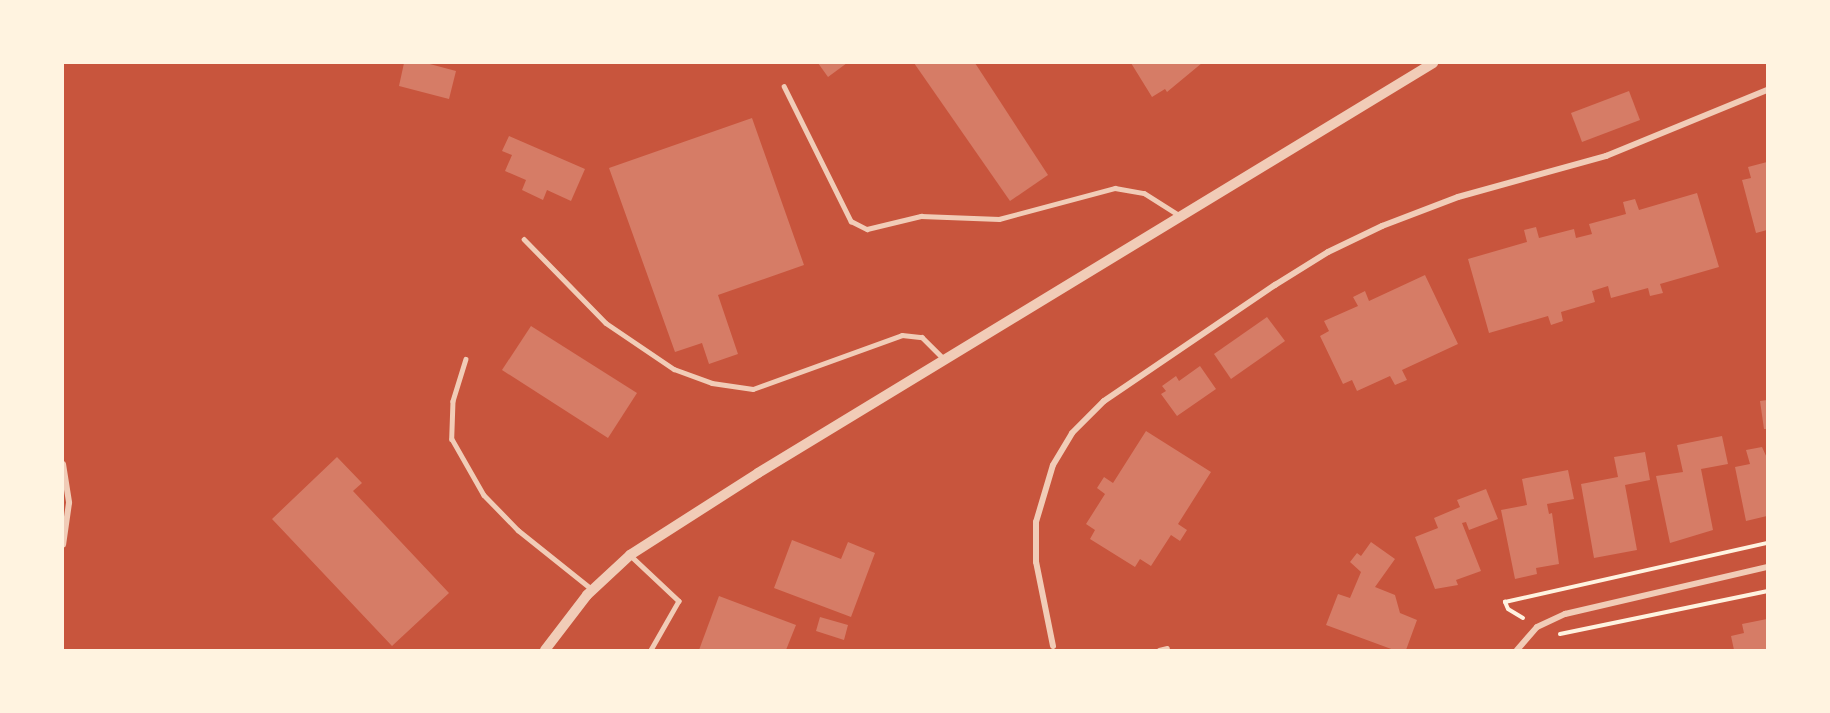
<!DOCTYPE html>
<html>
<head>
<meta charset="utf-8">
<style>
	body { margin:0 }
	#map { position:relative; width:1830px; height:713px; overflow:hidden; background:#c8553d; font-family:"Exo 2",sans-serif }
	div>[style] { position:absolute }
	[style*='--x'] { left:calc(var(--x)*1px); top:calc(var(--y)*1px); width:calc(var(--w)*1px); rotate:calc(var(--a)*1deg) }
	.building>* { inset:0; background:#d67c66 }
	.path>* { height:4px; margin:-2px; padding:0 2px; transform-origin:2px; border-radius:2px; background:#fff3e0 }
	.service>* { height:4.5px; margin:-2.25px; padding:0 2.25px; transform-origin:2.25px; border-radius:2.25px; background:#f1ccb7 }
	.minor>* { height:6px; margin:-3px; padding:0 3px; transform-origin:3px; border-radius:3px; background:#f1ccb7 }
	.tertiary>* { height:10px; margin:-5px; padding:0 5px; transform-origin:5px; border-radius:5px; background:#f1ccb7 }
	span { translate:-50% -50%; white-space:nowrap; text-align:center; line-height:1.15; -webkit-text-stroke:6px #fff3e0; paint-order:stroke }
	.frame { position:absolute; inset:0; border:64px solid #fff3e0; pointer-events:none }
</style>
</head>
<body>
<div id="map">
	<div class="building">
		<div style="clip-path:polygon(404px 63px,426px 63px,456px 71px,449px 99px,399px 86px)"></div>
		<div style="clip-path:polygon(818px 63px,847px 63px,828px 77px)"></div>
		<div style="clip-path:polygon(914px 63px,975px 63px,1048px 175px,1010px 201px)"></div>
		<div style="clip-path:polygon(1131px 63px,1202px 63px,1167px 92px,1165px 89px,1152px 97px)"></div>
		<div style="clip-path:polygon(1629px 91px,1640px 120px,1582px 142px,1571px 113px)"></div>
		<div style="clip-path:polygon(752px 118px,804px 265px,718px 295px,738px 354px,709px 364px,702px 343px,675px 352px,609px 168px)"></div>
		<div style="clip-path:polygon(509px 136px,585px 169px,571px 201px,547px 190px,543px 200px,522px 190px,526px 180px,505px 171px,512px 155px,502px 151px)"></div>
		<div style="clip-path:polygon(1767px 162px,1767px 230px,1756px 233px,1742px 180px,1751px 178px,1748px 167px)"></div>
		<div style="clip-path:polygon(1697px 193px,1719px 267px,1660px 284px,1663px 293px,1650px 296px,1648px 288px,1611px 298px,1608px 286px,1592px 291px,1595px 302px,1561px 312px,1563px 321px,1551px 325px,1548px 316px,1489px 333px,1468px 259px,1527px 242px,1524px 230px,1536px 227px,1539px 238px,1574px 229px,1576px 238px,1592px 234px,1589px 224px,1626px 214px,1623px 202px,1635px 199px,1639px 210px)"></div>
		<div style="clip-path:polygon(1425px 275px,1458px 344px,1402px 370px,1407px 380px,1395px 385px,1390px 376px,1357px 391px,1352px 380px,1343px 384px,1320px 336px,1329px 331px,1324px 321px,1358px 306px,1353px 297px,1365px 291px,1369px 301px)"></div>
		<div style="clip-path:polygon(1267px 317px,1285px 341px,1231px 379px,1214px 354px)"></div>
		<div style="clip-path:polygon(531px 326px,637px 393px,608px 438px,502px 370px)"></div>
		<div style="clip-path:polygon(1200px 366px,1216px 389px,1177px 416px,1161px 394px,1166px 391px,1162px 386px,1176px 376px,1179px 381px)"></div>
		<div style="clip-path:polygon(1767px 400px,1767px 429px,1764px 429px,1760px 401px)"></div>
		<div style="clip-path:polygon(1146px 431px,1211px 472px,1178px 524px,1187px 530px,1180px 541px,1171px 535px,1151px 566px,1140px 559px,1135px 567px,1090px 539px,1095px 530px,1086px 524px,1105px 494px,1097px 488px,1104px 477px,1113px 483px)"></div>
		<div style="clip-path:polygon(1722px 436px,1728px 464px,1701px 469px,1713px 530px,1670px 543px,1656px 476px,1683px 472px,1677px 445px)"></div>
		<div style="clip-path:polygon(1762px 447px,1767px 458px,1767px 516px,1746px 521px,1735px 467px,1750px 464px,1746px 450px)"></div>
		<div style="clip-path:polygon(1645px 452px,1650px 480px,1625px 485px,1637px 550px,1594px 558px,1581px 484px,1618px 477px,1614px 457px)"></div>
		<div style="clip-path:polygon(337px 457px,362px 483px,353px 491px,449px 593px,392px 646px,272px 519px)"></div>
		<div style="clip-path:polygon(1568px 470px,1574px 499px,1547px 504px,1549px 514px,1552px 513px,1559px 564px,1536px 568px,1537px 574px,1515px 579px,1501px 510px,1527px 505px,1522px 479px)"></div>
		<div style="clip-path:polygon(1486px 489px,1498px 519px,1469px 530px,1466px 522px,1462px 523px,1481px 571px,1456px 580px,1458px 585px,1435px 589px,1415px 537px,1438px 528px,1434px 518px,1460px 507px,1457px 500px)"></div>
		<div style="clip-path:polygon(792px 540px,841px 559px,848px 542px,875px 553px,851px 617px,774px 588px)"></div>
		<div style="clip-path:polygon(1371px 542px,1395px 559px,1375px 587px,1395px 595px,1400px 613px,1417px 620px,1406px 650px,1394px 650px,1326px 625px,1338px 594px,1350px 598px,1361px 572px,1350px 562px,1357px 553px,1361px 556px)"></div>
		<div style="clip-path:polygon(719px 596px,796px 625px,786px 650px,699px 650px)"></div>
		<div style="clip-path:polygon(820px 617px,848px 625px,844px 640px,816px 631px)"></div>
		<div style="clip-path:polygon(1767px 619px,1767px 650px,1734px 650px,1731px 636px,1744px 633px,1742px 624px)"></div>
	</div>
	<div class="path">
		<div style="--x:1523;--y:618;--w:17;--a:-149"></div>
		<div style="--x:1508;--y:609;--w:8;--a:-113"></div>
		<div style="--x:1505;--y:602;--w:269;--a:-12.7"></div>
		<div style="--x:1560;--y:634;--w:211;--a:-11.7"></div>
	</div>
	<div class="service">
		<div style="--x:784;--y:86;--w:151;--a:63.6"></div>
		<div style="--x:851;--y:221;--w:18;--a:27"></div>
		<div style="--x:867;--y:229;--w:56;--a:-13.5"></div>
		<div style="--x:921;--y:216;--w:78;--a:2.2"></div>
		<div style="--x:999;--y:219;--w:120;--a:-15"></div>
		<div style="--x:1115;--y:188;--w:29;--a:10"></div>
		<div style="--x:1144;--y:193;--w:41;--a:32.2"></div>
		<div style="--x:524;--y:239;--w:117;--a:45.7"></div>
		<div style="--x:606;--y:323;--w:82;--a:34.1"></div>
		<div style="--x:674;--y:369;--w:40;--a:20.2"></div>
		<div style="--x:712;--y:383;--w:41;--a:8.3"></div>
		<div style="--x:753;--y:389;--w:158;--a:-19.9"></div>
		<div style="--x:902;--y:335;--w:20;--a:6"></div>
		<div style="--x:922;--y:337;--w:33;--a:45"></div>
		<div style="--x:466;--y:359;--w:44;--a:107.2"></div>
		<div style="--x:453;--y:401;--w:38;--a:92"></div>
		<div style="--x:452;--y:439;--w:64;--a:60.3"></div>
		<div style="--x:484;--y:495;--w:49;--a:45.8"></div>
		<div style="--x:518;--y:530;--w:96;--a:38.7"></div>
		<div style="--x:630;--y:555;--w:67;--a:43.2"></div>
		<div style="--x:679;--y:601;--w:56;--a:119.7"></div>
		<div style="--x:1159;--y:650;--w:8;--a:-14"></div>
	</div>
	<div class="minor">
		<div style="--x:63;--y:464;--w:39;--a:81"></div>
		<div style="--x:69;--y:503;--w:42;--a:98.1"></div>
		<div style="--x:1053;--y:646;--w:86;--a:-101.4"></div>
		<div style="--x:1036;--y:562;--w:40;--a:-90"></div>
		<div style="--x:1036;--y:522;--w:59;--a:-73.4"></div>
		<div style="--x:1053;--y:465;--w:37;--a:-59"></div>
		<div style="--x:1072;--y:433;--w:45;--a:-45"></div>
		<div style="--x:1104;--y:401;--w:207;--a:-34.2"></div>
		<div style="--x:1275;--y:285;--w:62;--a:-31.9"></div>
		<div style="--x:1328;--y:252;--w:60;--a:-25.7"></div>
		<div style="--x:1382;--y:226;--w:81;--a:-20.9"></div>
		<div style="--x:1458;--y:197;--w:154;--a:-15.5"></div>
		<div style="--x:1606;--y:156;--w:174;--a:-22.3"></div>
		<div style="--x:1517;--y:650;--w:30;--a:-49"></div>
		<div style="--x:1537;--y:627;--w:31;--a:-25"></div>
		<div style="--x:1565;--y:614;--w:207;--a:-13.1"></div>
	</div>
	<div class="tertiary">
		<div style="--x:545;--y:650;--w:69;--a:-52.6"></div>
		<div style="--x:587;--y:595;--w:59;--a:-42.9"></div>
		<div style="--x:630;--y:555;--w:152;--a:-32.6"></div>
		<div style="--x:758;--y:473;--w:790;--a:-31.27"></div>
	</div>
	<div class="frame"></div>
</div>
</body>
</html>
